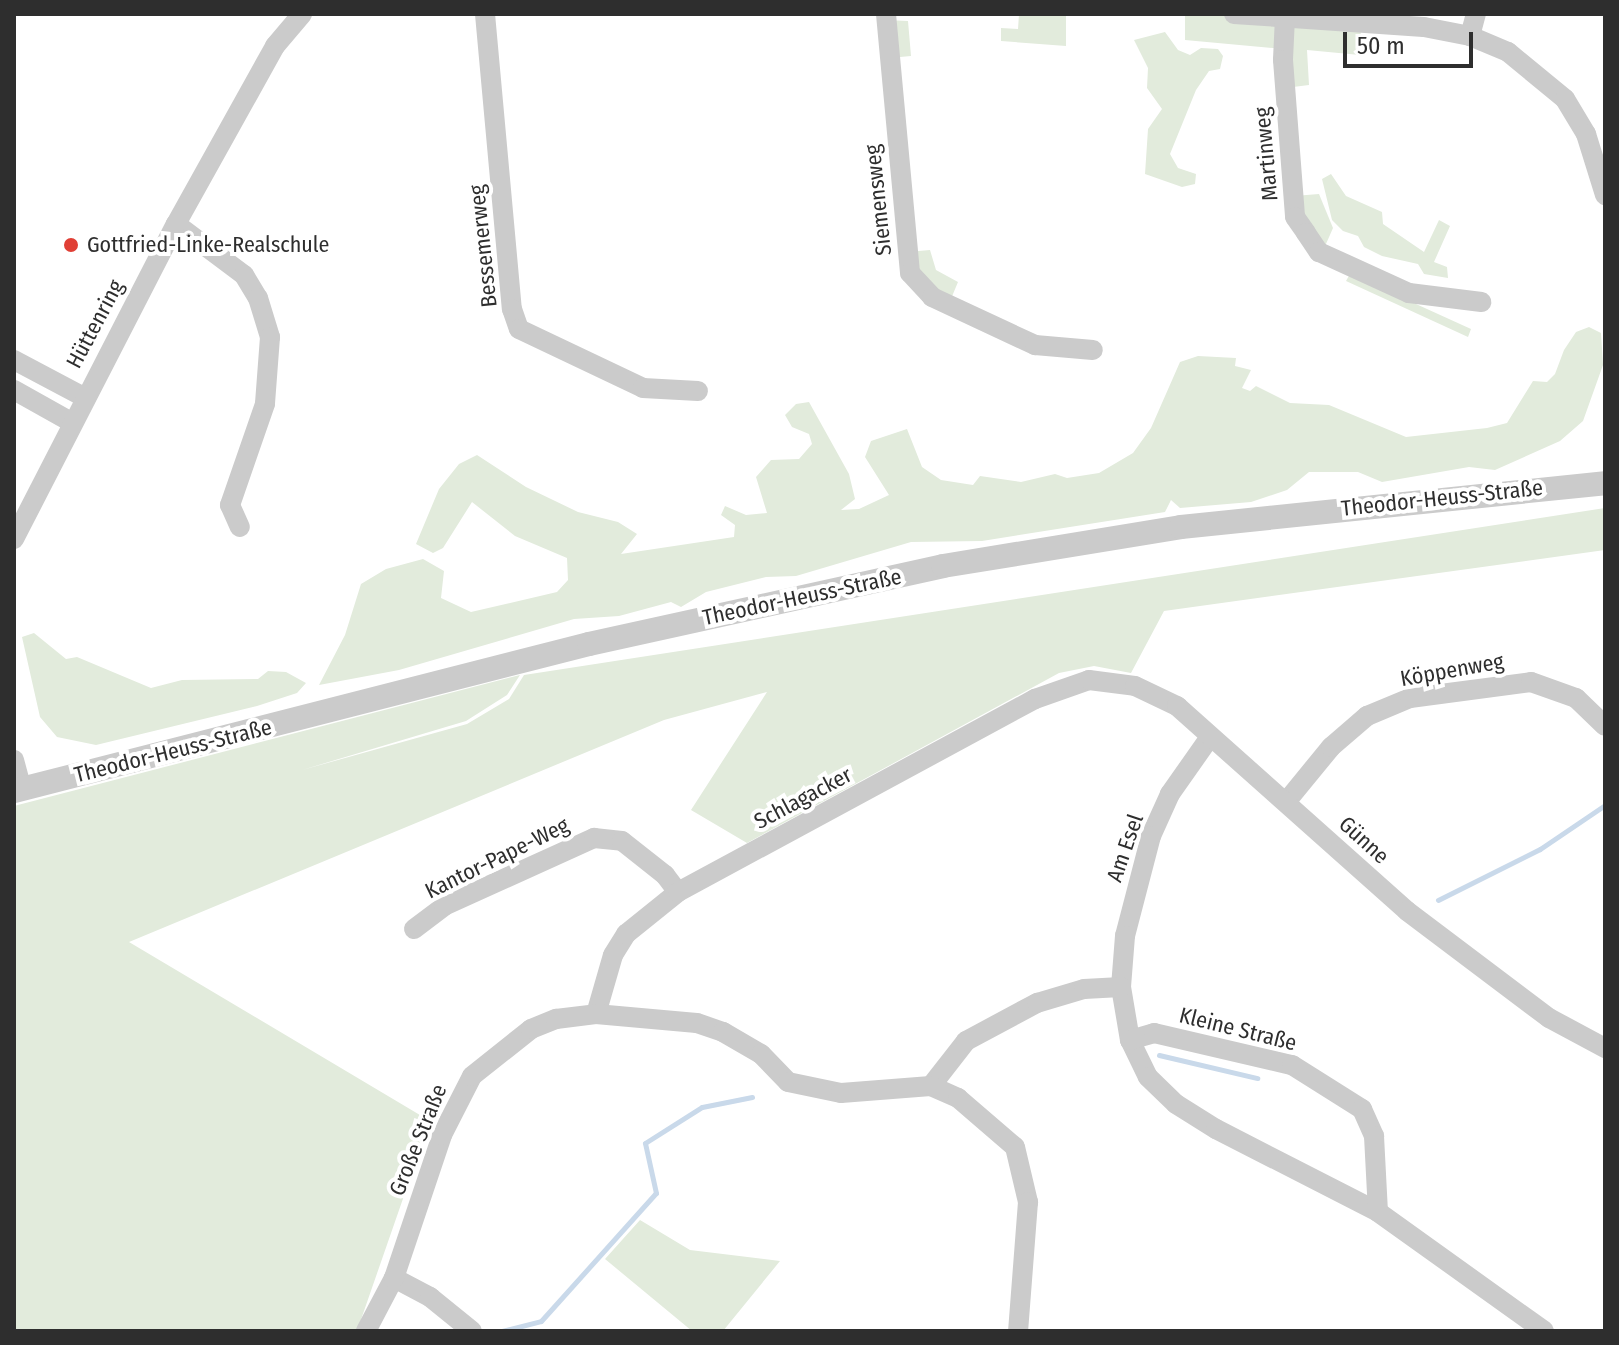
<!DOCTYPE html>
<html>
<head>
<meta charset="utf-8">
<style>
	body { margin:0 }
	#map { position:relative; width:1619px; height:1345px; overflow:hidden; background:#fff; font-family:"Fira Sans Condensed",sans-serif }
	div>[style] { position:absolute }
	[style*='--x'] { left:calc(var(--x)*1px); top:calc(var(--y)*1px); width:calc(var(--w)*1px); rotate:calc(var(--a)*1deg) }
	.green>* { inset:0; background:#e2ebdc }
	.stream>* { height:5px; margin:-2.5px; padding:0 2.5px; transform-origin:2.5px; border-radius:2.5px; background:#c9d9ea }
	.minor>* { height:20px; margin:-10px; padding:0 10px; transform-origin:10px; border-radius:10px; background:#cbcbcb }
	.tertiary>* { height:24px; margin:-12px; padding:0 12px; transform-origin:12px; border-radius:12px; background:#cbcbcb }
	.dots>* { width:22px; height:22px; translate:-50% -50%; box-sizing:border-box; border:4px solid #fff; border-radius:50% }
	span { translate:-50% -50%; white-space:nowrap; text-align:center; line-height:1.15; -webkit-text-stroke:8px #fff; paint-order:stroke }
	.street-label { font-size:22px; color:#2e2e2e }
	.poi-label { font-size:22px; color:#2e2e2e }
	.left { translate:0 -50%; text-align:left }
	.frame { position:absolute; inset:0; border:16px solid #2e2e2e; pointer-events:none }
	.scale { position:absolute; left:1343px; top:32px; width:130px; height:36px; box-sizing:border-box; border:4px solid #2e2e2e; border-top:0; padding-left:10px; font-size:24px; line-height:28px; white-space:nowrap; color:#2e2e2e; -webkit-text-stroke:6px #fff; paint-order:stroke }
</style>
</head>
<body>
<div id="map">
	<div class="green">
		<div style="clip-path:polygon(1019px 14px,1066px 14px,1066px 46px,1001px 41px,1001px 28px,1018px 29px)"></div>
		<div style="clip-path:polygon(1185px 14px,1361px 22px,1360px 55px,1307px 50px,1309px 85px,1285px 88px,1284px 49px,1185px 40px)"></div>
		<div style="clip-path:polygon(886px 20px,908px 21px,911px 56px,889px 58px)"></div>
		<div style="clip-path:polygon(1165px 32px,1178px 50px,1190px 55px,1201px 48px,1218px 49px,1223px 56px,1220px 69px,1209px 71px,1196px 90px,1170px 154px,1178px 168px,1196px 174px,1195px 184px,1182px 187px,1145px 174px,1148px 129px,1162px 109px,1147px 88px,1148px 68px,1134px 40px)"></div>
		<div style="clip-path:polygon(1331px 174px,1346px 196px,1382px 212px,1383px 224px,1424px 252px,1439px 220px,1450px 226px,1434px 262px,1447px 267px,1448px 278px,1424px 274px,1418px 264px,1382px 256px,1364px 247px,1358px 236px,1343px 231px,1332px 220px,1322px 179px)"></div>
		<div style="clip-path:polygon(1319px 194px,1333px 228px,1322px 253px,1294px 196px)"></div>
		<div style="clip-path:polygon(930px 250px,936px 270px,958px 282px,948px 306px,932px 297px,907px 252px)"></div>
		<div style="clip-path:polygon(1350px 274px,1471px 329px,1468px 337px,1346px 281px)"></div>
		<div style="clip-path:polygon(1589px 327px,1601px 333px,1603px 365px,1583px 421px,1560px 441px,1495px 470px,1469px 467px,1382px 482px,1358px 472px,1309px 472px,1287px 490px,1251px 502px,1180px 508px,1171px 500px,1165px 512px,982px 541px,911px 542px,796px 576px,766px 577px,706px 592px,681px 607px,671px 602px,619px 616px,574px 619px,399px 670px,319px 685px,345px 635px,361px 584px,386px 569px,423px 559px,444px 571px,441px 598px,471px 612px,557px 592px,568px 580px,567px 558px,515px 536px,472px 502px,443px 548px,433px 553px,416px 544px,439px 489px,459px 464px,477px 455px,526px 487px,578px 512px,618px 522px,637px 534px,621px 554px,734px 537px,735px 525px,721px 515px,725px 506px,746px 515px,767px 513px,756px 477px,771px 460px,799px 459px,812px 444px,809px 434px,792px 427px,785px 415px,796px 404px,809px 402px,849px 474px,855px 499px,841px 510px,859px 509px,889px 495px,865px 457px,871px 441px,907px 429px,922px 467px,941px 480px,973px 485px,980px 476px,1021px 482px,1055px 474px,1067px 478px,1099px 473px,1133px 453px,1151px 428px,1180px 362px,1198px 356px,1236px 358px,1235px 366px,1251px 370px,1242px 388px,1250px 391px,1256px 386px,1290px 403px,1329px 405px,1406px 437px,1487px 428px,1507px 423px,1533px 381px,1547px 382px,1555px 374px,1564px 350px,1576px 332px)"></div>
		<div style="clip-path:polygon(1605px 508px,1605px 550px,1164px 611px,1131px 673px,1094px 666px,1059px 673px,747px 843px,691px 810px,767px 692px,664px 720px,129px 942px,430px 1121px,357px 1331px,14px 1331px,14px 806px,520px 675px,507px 695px,466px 721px,302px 770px,467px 724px,509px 699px,524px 675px)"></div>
		<div style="clip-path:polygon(34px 633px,66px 659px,77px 657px,151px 688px,182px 680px,258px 679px,268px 671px,286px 672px,306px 683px,297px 693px,257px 706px,96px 745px,57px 737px,40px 717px,22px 637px)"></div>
		<div style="clip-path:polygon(640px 1220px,690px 1250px,780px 1261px,723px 1331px,692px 1331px,605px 1259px)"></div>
	</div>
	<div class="stream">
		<div style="--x:1438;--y:900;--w:114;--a:-26.6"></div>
		<div style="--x:1540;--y:849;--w:78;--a:-34.1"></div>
		<div style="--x:1159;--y:1055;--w:101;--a:13.2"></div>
		<div style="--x:502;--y:1331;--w:40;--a:-14.4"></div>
		<div style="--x:541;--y:1321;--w:172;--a:-48.1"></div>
		<div style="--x:656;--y:1193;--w:51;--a:-102.4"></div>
		<div style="--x:645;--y:1143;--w:67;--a:-32.3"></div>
		<div style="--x:702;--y:1107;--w:51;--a:-11.3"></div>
	</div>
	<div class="minor">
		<div style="--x:485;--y:14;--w:296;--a:84.8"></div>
		<div style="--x:512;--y:309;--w:21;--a:71"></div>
		<div style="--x:519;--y:329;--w:137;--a:25.4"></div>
		<div style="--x:643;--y:388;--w:55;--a:3.1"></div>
		<div style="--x:886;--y:14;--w:260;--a:84.7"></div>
		<div style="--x:910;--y:273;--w:33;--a:47"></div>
		<div style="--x:932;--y:297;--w:114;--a:25"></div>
		<div style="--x:1035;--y:345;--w:58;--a:4.9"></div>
		<div style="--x:1234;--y:14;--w:190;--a:3.9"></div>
		<div style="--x:1424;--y:27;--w:47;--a:11.1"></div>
		<div style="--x:1470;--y:36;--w:41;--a:22.8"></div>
		<div style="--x:1508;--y:52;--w:74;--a:39.5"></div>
		<div style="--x:1565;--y:99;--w:41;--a:59"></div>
		<div style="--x:1586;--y:134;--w:64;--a:72.7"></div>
		<div style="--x:1285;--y:17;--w:43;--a:92.7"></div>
		<div style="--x:1283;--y:60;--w:157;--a:85.6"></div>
		<div style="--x:1295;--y:217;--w:19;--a:55"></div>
		<div style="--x:1306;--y:233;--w:23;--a:56"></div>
		<div style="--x:1319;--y:252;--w:99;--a:24.5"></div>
		<div style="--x:1409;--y:293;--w:73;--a:7.1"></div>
		<div style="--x:1470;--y:36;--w:23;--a:-75"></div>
		<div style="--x:176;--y:224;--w:85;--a:36.9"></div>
		<div style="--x:244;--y:275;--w:27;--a:59"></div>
		<div style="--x:258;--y:298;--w:41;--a:72.9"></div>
		<div style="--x:270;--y:337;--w:67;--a:94.3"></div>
		<div style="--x:265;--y:404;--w:107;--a:109.1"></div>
		<div style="--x:230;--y:505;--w:24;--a:66"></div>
		<div style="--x:14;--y:360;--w:79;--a:27.9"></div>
		<div style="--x:14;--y:390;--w:65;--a:29.3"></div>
		<div style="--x:14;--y:539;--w:354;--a:-62.8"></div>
		<div style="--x:176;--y:224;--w:204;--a:-60.9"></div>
		<div style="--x:275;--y:46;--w:42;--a:-49.8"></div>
		<div style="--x:1210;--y:737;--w:70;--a:125.1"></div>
		<div style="--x:1170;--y:794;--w:46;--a:114.3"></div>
		<div style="--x:1151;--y:836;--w:103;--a:104.6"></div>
		<div style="--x:1125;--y:936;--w:51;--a:94.5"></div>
		<div style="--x:1121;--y:987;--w:54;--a:80.4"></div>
		<div style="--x:1130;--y:1040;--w:41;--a:64.1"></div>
		<div style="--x:1148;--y:1077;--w:39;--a:44"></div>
		<div style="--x:1176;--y:1104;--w:47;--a:32"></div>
		<div style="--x:1216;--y:1129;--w:182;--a:27.1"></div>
		<div style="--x:1378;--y:1212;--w:204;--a:35.6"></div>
		<div style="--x:14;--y:760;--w:30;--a:75"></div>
		<div style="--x:1286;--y:802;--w:71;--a:-50.7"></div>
		<div style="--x:1331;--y:747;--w:48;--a:-40.7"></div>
		<div style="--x:1367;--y:716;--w:47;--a:-22.7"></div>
		<div style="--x:1410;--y:698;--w:122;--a:-7.5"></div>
		<div style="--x:1531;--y:682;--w:48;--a:19.6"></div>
		<div style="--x:1576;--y:698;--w:40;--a:44"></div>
		<div style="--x:414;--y:929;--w:38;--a:-37"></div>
		<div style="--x:444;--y:906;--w:165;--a:-24.4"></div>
		<div style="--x:594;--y:838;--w:28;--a:6"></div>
		<div style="--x:622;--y:841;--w:55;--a:38.3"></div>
		<div style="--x:665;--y:875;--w:21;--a:53"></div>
		<div style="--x:596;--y:1014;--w:61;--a:-73.9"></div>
		<div style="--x:613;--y:955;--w:25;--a:-58"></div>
		<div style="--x:626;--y:934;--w:67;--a:-38.9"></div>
		<div style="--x:678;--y:892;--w:406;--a:-28.4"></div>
		<div style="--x:1035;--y:699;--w:57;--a:-19.4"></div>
		<div style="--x:1089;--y:680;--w:46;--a:7.4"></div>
		<div style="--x:1135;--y:686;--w:47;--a:25.5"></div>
		<div style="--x:1177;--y:706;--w:308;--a:41.7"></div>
		<div style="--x:1407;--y:911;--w:178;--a:37"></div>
		<div style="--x:1549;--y:1018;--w:64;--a:28.2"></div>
		<div style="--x:1130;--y:1040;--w:25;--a:-16"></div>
		<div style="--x:1154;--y:1033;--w:142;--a:13.1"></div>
		<div style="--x:1292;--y:1065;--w:83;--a:32.2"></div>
		<div style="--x:1362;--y:1109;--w:30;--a:66"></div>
		<div style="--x:1374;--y:1136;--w:76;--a:87"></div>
		<div style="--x:931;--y:1086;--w:57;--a:-52.1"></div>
		<div style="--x:966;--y:1041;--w:81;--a:-28.2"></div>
		<div style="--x:1037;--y:1003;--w:49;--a:-16.6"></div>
		<div style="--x:1084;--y:989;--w:37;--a:-3"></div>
		<div style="--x:394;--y:1278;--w:41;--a:27.8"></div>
		<div style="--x:430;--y:1297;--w:54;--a:39"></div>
		<div style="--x:366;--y:1331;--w:60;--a:-62.2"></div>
		<div style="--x:394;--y:1278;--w:151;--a:-71.4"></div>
		<div style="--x:442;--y:1135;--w:66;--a:-63"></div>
		<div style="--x:472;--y:1076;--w:75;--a:-38.5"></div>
		<div style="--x:531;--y:1029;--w:27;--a:-22"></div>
		<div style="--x:556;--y:1019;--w:40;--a:-7.1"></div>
		<div style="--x:596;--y:1014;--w:101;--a:5.1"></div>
		<div style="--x:697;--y:1023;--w:28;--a:19"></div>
		<div style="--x:723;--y:1032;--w:44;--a:30.1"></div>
		<div style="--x:761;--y:1054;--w:39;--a:46"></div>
		<div style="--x:788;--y:1082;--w:54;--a:11.7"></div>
		<div style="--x:841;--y:1093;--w:90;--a:-4.4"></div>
		<div style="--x:931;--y:1086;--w:30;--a:24"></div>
		<div style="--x:958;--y:1098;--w:75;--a:40.7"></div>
		<div style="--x:1015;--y:1147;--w:57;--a:76.7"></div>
		<div style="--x:1028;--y:1202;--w:129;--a:94.4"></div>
	</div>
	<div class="tertiary">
		<div style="--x:14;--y:791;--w:593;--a:-14.34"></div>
		<div style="--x:589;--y:644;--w:362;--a:-12.4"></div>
		<div style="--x:943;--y:566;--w:241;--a:-9.3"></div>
		<div style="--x:1181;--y:527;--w:426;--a:-5.9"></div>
	</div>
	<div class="dots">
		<div style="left:71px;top:245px;background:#e03f35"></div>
	</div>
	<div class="street-label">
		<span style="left:1266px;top:154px;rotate:-95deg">Martinweg</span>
		<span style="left:878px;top:200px;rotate:-96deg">Siemensweg</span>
		<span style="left:483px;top:246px;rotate:-96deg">Bessemerweg</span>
		<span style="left:95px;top:324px;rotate:-62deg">Hüttenring</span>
		<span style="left:1442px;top:498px;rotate:-6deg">Theodor-Heuss-Straße</span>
		<span style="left:802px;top:597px;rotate:-12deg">Theodor-Heuss-Straße</span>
		<span style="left:1452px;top:670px;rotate:-10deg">Köppenweg</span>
		<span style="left:173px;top:751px;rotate:-14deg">Theodor-Heuss-Straße</span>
		<span style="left:803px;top:798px;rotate:-28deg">Schlagacker</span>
		<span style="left:1364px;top:840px;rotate:42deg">Günne</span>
		<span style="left:1125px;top:848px;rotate:-71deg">Am Esel</span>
		<span style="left:497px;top:858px;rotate:-26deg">Kantor-Pape-Weg</span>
		<span style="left:1238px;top:1029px;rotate:14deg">Kleine Straße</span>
		<span style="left:418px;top:1140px;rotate:-68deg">Große Straße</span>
	</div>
	<div class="poi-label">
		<span class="left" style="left:87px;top:245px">Gottfried-Linke-Realschule</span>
	</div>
	<div class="frame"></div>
	<div class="scale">50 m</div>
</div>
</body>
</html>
